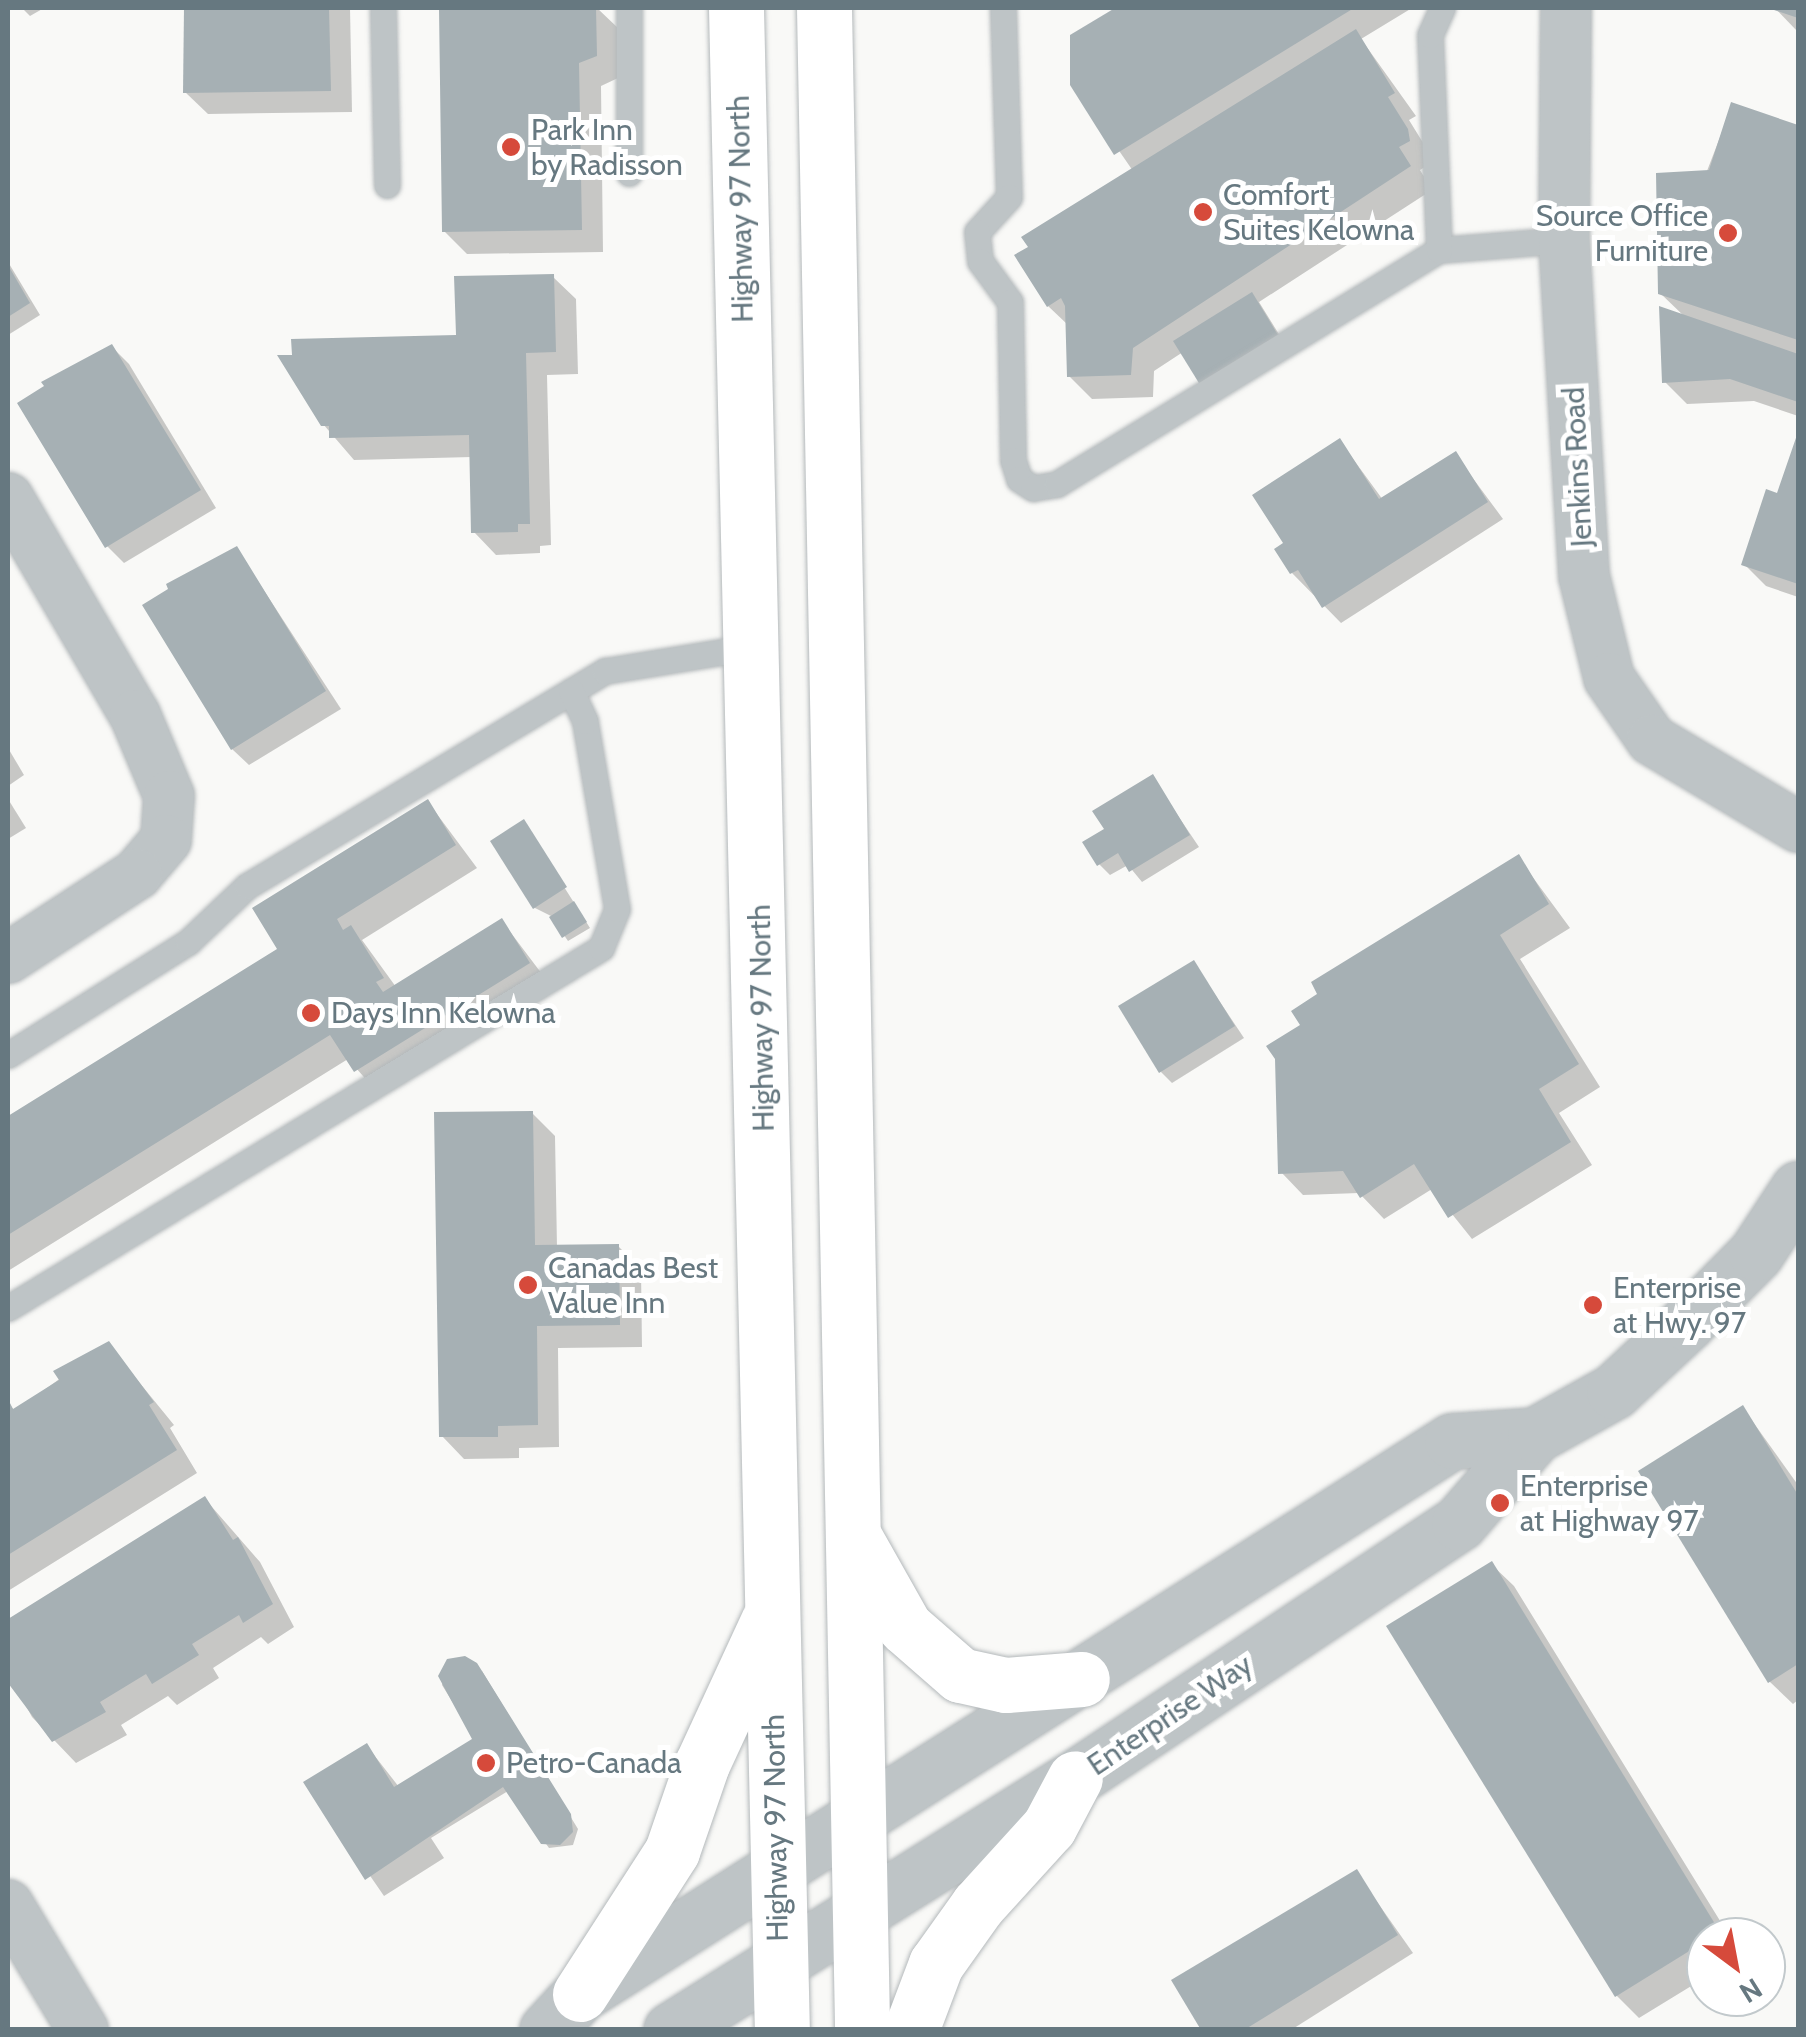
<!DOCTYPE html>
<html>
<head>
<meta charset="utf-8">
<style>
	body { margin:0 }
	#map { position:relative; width:1806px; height:2037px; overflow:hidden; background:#f9f9f7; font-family:Cabin,sans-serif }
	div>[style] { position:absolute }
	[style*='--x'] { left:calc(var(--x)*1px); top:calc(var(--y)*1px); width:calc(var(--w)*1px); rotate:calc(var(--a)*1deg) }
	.shadow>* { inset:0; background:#0003 }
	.building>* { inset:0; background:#a6b0b4 }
	.roads { filter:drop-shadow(0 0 2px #b4b9bb) drop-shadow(0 0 2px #b4b9bb) }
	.service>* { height:25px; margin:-12.5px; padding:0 12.5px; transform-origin:12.5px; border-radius:12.5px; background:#bec4c6 }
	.minor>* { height:50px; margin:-25px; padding:0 25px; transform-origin:25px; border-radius:25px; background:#bec4c6 }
	.tertiary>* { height:55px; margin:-27.5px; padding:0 27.5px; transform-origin:27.5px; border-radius:27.5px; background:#bec4c6 }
	.trunk>* { height:55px; margin:-27.5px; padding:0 27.5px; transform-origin:27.5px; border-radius:27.5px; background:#fff }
	.dots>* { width:28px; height:28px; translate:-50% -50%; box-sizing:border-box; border:5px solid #fff; border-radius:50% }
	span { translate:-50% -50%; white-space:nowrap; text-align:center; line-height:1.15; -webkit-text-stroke:10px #fff; paint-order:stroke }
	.poi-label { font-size:30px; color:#667880 }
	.left { translate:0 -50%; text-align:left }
	.right { translate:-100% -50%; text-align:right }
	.street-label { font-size:30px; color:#667880 }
	.frame { position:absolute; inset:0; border:10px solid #667880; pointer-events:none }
	.north { position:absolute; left:1686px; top:1917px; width:100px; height:100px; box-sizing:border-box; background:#fff; border:2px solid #c2c9cc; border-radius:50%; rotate:148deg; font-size:28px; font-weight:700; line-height:40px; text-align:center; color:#667880 }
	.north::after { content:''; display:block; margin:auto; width:35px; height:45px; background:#d64a3b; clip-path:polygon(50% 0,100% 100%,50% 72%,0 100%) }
</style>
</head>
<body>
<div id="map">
	<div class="shadow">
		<div style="clip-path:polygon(22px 8px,44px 8px,30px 16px)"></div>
		<div style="clip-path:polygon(186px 8px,350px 8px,352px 112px,208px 114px,185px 92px)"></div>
		<div style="clip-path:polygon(441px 8px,597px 8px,618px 28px,618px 78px,601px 86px,603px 252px,467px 254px,444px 231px)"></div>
		<div style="clip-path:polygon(1120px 8px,1412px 8px,1361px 39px,1416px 116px,1409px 120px,1430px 154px,1431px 163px,1420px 170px,1432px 190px,1259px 302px,1290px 352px,1183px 352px,1154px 371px,1153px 397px,1092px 399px,1069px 376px,1068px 325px,1048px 306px,1133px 171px,1073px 84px,1073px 37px)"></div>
		<div style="clip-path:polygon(1798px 8px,1798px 32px,1775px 8px)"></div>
		<div style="clip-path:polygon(1732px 106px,1798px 127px,1798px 416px,1754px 401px,1687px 404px,1665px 382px,1686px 318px,1660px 293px)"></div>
		<div style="clip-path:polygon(8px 262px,40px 315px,8px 335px)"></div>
		<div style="clip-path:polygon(553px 277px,576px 299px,578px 374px,547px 375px,551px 545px,540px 546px,540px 553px,496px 555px,474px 532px,472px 457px,354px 460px,323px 424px)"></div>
		<div style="clip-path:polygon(112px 347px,129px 364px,216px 508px,124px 563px,107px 546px)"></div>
		<div style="clip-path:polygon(1798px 438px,1798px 597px,1766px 586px,1744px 564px,1779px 497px)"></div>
		<div style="clip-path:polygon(1340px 441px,1383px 500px,1455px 454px,1503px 519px,1341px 623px,1292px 573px)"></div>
		<div style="clip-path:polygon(237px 549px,341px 709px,249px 765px,232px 749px,172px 590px)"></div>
		<div style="clip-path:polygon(8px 748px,24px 775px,8px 786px)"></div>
		<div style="clip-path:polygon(1152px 777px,1199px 847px,1142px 882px,1128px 865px,1110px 875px,1099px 864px,1107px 830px)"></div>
		<div style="clip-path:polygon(8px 799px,26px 828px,8px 839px)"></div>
		<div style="clip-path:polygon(428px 802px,477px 868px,362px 940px,396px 987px,502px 921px,551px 986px,378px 1093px,348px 1059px,8px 1271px,8px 1119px,281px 949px)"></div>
		<div style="clip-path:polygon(523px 822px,590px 928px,568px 941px,551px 916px,535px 908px)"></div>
		<div style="clip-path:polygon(1518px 857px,1570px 928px,1520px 959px,1600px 1087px,1559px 1113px,1592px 1165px,1472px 1239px,1432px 1189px,1384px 1219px,1359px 1193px,1303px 1195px,1281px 1172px,1303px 1026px)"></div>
		<div style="clip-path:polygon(1194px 963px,1244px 1038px,1172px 1083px,1161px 1072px)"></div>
		<div style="clip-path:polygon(532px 1113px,555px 1136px,557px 1247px,618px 1246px,641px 1269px,642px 1347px,558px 1348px,559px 1447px,519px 1448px,519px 1458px,464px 1459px,442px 1436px)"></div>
		<div style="clip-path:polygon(108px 1344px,174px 1425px,170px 1428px,197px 1473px,8px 1591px,8px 1403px,15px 1411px)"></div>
		<div style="clip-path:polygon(1743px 1408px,1798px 1485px,1798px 1700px,1793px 1704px,1770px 1682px,1641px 1472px)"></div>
		<div style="clip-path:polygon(205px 1499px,260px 1562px,294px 1627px,268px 1644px,261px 1637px,213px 1668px,219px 1678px,177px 1705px,168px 1696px,121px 1725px,127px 1735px,76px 1763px,32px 1717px,8px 1673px,8px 1621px)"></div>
		<div style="clip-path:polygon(1491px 1564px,1514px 1586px,1730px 1937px,1706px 1937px,1706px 1977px,1639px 2018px,1617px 1996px,1390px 1626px)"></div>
		<div style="clip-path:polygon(449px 1662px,482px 1671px,578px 1829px,573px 1845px,549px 1848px,508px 1791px,431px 1838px,444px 1858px,384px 1896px,306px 1783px,367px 1746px,399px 1787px,476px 1740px,442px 1685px)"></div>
		<div style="clip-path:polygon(1356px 1872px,1413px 1953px,1291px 2030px,1204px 2030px)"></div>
	</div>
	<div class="building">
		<div style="clip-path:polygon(184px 8px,329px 8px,331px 91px,183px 93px)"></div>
		<div style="clip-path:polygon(439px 8px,596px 8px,597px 56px,579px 63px,582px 230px,442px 232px)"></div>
		<div style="clip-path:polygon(1115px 8px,1354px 8px,1114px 155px,1070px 85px,1070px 35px)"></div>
		<div style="clip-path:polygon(1768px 8px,1798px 8px,1798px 18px)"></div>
		<div style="clip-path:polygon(1356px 29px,1395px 93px,1388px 97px,1408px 129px,1410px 141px,1399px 147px,1411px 166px,1133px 348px,1131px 375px,1067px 377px,1065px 306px,1061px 298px,1047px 307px,1014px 255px,1028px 247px,1021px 237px)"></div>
		<div style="clip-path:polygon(1731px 102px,1798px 125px,1798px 340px,1658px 294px,1656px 173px,1709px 170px)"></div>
		<div style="clip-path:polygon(8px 265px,30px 303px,8px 317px)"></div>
		<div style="clip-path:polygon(554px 274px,556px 352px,526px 353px,530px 524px,518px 524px,518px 532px,471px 533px,469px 435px,329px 438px,329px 426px,321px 426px,277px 355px,292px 355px,291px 339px,456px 335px,454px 276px)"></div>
		<div style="clip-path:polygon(1252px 292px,1281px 340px,1202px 388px,1173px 341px)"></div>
		<div style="clip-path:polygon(1659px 306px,1798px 354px,1798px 402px,1730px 379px,1662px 383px)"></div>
		<div style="clip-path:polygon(112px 344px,201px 490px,105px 548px,17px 403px,44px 386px,41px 382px)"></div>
		<div style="clip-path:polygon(1798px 432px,1798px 584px,1741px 565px,1766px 489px,1777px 493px)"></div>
		<div style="clip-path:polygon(1340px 438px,1379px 499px,1456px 451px,1488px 502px,1322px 608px,1298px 570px,1290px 574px,1274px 549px,1283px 543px,1252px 495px)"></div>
		<div style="clip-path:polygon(237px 546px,326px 691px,231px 750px,142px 605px,168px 589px,166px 584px)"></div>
		<div style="clip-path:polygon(1153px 774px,1190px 835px,1129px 872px,1118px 853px,1097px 866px,1082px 842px,1104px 829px,1092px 811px)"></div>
		<div style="clip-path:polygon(428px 799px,456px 845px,337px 919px,343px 930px,351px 925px,384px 978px,376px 982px,383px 992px,502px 918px,530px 963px,354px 1072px,330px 1035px,8px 1235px,8px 1116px,277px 949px,252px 908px)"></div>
		<div style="clip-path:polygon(524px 819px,567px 887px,533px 909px,490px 841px)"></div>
		<div style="clip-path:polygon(1519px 854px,1549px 904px,1500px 935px,1579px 1064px,1539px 1089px,1571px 1142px,1448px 1218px,1414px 1164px,1360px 1198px,1343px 1171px,1278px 1174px,1275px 1059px,1266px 1046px,1300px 1025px,1291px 1011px,1317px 994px,1311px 982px)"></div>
		<div style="clip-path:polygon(574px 901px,587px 922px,562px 938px,549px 917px)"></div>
		<div style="clip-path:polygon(1194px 960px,1235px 1026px,1159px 1073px,1118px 1006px)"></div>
		<div style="clip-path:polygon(533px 1111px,535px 1245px,619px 1244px,620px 1325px,537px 1326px,538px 1425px,498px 1426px,498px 1437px,439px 1437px,434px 1112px)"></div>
		<div style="clip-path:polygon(109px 1341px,154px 1402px,149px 1405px,177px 1450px,8px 1555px,8px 1399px,13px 1409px,59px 1380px,53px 1371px)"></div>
		<div style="clip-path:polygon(1743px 1405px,1798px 1495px,1798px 1664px,1768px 1683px,1638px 1471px)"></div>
		<div style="clip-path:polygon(205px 1496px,233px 1540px,238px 1537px,273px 1604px,243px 1623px,239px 1615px,192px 1644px,199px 1655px,152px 1684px,146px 1674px,100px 1702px,106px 1712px,52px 1742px,8px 1683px,8px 1619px)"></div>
		<div style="clip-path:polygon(1492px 1561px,1720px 1932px,1615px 1997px,1386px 1626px)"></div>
		<div style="clip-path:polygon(465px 1656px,477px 1663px,571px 1814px,573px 1832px,560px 1845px,541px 1844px,503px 1787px,365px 1880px,303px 1782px,367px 1743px,394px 1787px,472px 1739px,438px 1676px,447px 1659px)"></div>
		<div style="clip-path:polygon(1357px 1869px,1398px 1935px,1244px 2030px,1201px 2030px,1171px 1980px)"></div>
	</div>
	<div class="roads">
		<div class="service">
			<div style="--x:383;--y:8;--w:177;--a:88.7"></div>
			<div style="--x:629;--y:8;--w:165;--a:90"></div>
			<div style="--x:1003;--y:8;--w:189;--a:88.2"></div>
			<div style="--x:1009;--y:197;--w:47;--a:132.4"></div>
			<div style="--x:977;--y:232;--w:29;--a:84"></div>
			<div style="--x:980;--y:261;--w:51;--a:53.8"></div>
			<div style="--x:1010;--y:302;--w:158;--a:88.9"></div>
			<div style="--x:1013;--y:460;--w:20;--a:72"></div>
			<div style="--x:1019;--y:479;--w:17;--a:33"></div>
			<div style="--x:1033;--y:488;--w:24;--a:-9"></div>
			<div style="--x:1057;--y:484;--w:448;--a:-31.5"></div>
			<div style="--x:1439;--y:250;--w:125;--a:-4.6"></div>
			<div style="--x:1439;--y:250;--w:215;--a:-92.4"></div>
			<div style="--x:1430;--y:35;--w:30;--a:-66"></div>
			<div style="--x:8;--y:1055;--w:213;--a:-32.1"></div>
			<div style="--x:188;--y:942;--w:81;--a:-43.5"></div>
			<div style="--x:247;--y:886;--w:418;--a:-31"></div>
			<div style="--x:605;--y:671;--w:149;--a:-9.3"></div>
			<div style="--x:8;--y:1308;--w:694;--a:-31.26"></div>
			<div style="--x:601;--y:948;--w:42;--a:-67.7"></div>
			<div style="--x:617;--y:909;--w:191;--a:-99.7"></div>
			<div style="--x:585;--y:721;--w:33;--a:-115"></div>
		</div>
		<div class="minor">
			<div style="--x:1566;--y:8;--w:232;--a:90.5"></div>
			<div style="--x:1564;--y:240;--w:337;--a:86.6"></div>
			<div style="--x:1584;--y:576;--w:105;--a:76.2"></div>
			<div style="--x:1609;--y:678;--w:75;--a:55.3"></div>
			<div style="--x:1652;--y:740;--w:170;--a:30.8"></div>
			<div style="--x:8;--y:498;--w:251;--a:59.7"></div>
			<div style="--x:135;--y:715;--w:88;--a:67.2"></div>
			<div style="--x:169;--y:796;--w:44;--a:93.9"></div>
			<div style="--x:166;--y:840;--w:45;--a:130.5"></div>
			<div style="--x:137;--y:874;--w:154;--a:146.9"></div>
			<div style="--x:8;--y:1905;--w:146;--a:59"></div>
		</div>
		<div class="tertiary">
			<div style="--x:547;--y:2030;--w:49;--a:-47.5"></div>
			<div style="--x:580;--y:1994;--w:1033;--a:-32.38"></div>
			<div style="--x:1452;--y:1441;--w:83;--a:-4.1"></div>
			<div style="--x:671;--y:2030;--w:476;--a:-32"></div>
			<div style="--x:1075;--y:1778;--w:461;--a:-33.6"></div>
			<div style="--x:1459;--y:1523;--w:116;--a:-49.2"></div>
			<div style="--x:1535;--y:1435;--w:90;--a:-29.1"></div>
			<div style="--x:1614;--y:1391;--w:100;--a:-43"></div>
			<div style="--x:1687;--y:1323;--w:98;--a:-45.4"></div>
			<div style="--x:1756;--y:1253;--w:77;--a:-56.7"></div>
		</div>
		<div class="trunk">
			<div style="--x:736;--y:8;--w:2023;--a:88.7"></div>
			<div style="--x:824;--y:8;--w:2022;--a:88.92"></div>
			<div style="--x:856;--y:1540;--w:100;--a:60.6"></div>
			<div style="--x:905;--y:1627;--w:73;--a:41.1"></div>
			<div style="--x:960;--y:1675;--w:47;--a:12.3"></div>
			<div style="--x:1006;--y:1685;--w:76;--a:-4.5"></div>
			<div style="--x:580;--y:1994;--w:170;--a:-57.2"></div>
			<div style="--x:672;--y:1851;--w:92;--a:-71"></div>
			<div style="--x:702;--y:1764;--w:157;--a:-65.2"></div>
			<div style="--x:911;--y:2030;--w:71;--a:-69.3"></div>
			<div style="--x:936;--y:1964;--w:72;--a:-54.6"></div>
			<div style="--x:978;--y:1905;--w:105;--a:-47.7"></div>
			<div style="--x:1049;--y:1827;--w:55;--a:-62"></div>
		</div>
	</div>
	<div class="dots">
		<div style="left:511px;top:147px;background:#d64a3b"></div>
		<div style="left:1203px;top:212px;background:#d64a3b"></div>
		<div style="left:1728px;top:233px;background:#d64a3b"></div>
		<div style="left:311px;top:1013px;background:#d64a3b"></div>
		<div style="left:528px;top:1285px;background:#d64a3b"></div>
		<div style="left:1593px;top:1305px;background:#d64a3b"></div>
		<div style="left:1500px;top:1503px;background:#d64a3b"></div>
		<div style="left:486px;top:1763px;background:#d64a3b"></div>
	</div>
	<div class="poi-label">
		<span class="left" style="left:531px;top:147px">Park Inn<br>by Radisson</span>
		<span class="left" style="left:1223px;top:212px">Comfort<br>Suites Kelowna</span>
		<span class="right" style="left:1708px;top:233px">Source Office<br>Furniture</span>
		<span class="left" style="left:331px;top:1013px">Days Inn Kelowna</span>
		<span class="left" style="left:548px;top:1285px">Canadas Best<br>Value Inn</span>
		<span class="left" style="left:1613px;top:1305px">Enterprise<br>at Hwy. 97</span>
		<span class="left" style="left:1520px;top:1503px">Enterprise<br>at Highway 97</span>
		<span class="left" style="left:506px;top:1763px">Petro-Canada</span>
	</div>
	<div class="street-label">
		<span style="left:741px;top:209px;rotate:-91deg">Highway 97 North</span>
		<span style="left:1578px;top:467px;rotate:-93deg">Jenkins Road</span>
		<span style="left:762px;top:1018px;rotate:-91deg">Highway 97 North</span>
		<span style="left:1170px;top:1715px;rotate:-34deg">Enterprise Way</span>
		<span style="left:776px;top:1828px;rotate:-91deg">Highway 97 North</span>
	</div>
	<div class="frame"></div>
	<div class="north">N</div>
</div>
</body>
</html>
